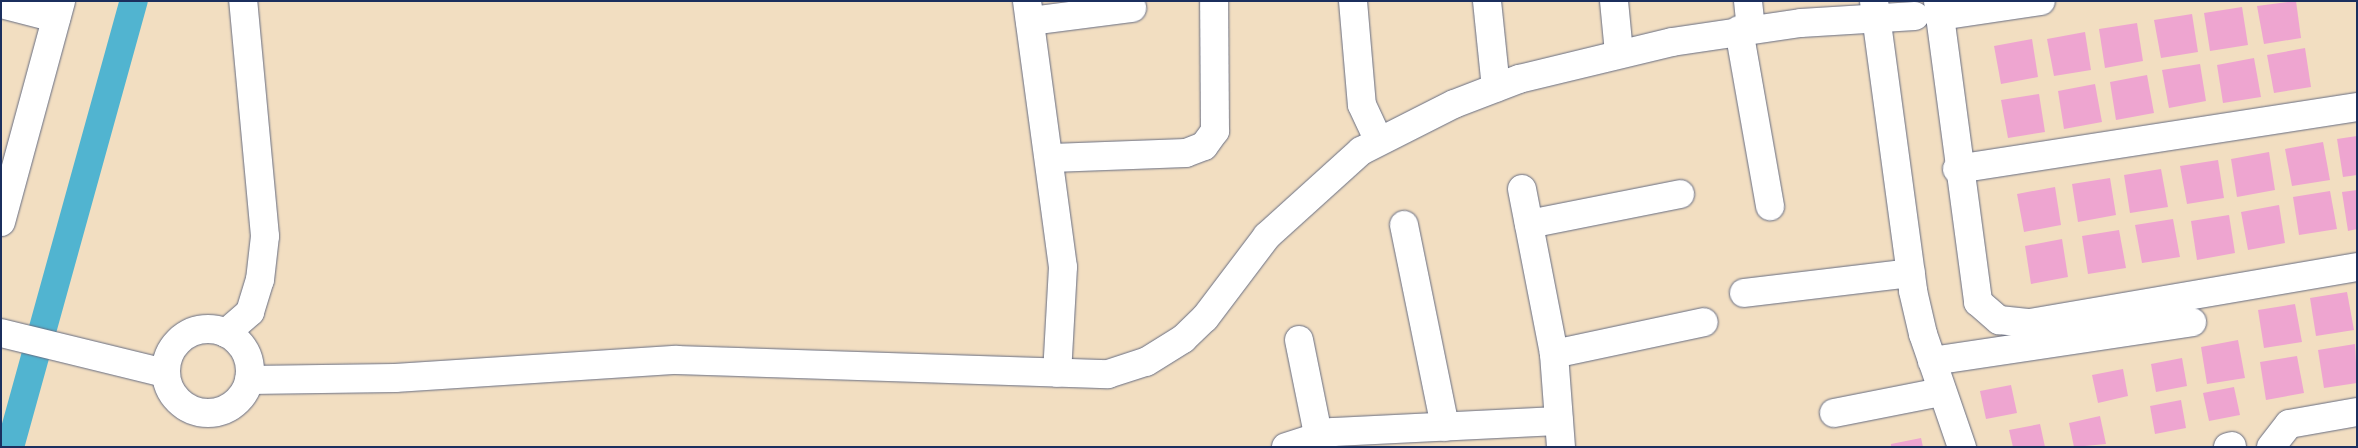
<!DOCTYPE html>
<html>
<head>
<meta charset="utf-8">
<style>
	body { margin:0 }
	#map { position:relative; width:2358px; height:448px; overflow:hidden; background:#f2dec1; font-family:Pangolin,sans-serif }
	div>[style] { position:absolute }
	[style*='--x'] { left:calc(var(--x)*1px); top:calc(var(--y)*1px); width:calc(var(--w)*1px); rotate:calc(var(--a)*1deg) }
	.canal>* { height:28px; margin:-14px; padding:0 14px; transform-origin:14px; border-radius:14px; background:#51b4d0 }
	.building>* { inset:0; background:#eea5d0 }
	.roads { filter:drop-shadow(0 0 1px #666c81) drop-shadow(0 0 1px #666c81) }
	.minor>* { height:28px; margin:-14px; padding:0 14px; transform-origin:14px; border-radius:14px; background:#fff }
	.minor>.ring { margin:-14px; padding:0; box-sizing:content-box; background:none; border:28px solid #fff; border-radius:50% }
	span { translate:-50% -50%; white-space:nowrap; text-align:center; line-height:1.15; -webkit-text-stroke:4px #f6f6f2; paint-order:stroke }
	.frame { position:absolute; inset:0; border:2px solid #1b2f5e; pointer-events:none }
</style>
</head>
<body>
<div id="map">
	<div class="canal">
		<div style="--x:10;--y:447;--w:463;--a:-74.5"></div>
	</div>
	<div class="building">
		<div style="clip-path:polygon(2296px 1px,2301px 38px,2264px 44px,2257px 6px)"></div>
		<div style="clip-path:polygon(2242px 7px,2248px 45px,2210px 51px,2204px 13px)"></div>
		<div style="clip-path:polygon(2192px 14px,2198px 52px,2161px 58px,2154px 20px)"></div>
		<div style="clip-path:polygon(2137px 23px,2143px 61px,2105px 68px,2099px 29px)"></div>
		<div style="clip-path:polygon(2085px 32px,2091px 70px,2054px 76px,2047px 39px)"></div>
		<div style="clip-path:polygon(2032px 39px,2038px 77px,2001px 84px,1994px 46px)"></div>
		<div style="clip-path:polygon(2305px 48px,2311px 87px,2274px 93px,2267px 55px)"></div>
		<div style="clip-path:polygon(2254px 58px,2261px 97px,2223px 103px,2217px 65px)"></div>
		<div style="clip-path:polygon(2200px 64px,2206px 101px,2169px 108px,2162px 70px)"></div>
		<div style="clip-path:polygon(2147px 75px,2154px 113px,2116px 120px,2110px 82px)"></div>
		<div style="clip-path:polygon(2095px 84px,2102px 122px,2064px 129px,2058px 91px)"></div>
		<div style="clip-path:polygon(2039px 94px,2045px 132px,2008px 138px,2001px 100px)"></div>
		<div style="clip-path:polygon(2357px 136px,2357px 175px,2343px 177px,2337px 139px)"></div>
		<div style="clip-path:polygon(2323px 142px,2330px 180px,2292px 186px,2285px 149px)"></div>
		<div style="clip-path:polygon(2269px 152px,2275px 190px,2237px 197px,2231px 159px)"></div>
		<div style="clip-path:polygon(2218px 160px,2224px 198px,2187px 204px,2180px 166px)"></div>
		<div style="clip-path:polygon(2161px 169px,2168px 207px,2130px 213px,2124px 175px)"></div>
		<div style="clip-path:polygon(2110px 178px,2116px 215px,2078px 222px,2072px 184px)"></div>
		<div style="clip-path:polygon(2055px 187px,2061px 225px,2024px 232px,2017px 194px)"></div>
		<div style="clip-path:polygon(2357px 190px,2357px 229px,2348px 231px,2342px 192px)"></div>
		<div style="clip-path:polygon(2330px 191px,2337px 229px,2299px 235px,2293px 197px)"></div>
		<div style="clip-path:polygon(2279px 205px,2285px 243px,2248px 250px,2241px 212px)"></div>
		<div style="clip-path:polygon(2229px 215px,2235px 253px,2197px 260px,2191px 221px)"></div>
		<div style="clip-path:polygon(2173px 219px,2180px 257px,2142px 263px,2135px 225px)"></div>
		<div style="clip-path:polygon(2119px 230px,2126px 268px,2088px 274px,2082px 236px)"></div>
		<div style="clip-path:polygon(2062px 239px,2068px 277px,2031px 284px,2025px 246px)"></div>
		<div style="clip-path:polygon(2347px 292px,2354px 330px,2316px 336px,2310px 298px)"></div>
		<div style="clip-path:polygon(2295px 304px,2302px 342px,2264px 348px,2258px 310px)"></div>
		<div style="clip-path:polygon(2238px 340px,2245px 378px,2207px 384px,2201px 347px)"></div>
		<div style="clip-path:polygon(2355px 344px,2357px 383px,2324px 388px,2318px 350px)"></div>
		<div style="clip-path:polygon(2297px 356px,2304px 393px,2266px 400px,2260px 362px)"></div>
		<div style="clip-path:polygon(2182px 358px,2187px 386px,2156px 392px,2151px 364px)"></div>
		<div style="clip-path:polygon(2123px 369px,2128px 396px,2098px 403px,2092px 375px)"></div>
		<div style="clip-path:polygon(2011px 385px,2017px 413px,1986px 419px,1980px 391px)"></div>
		<div style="clip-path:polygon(2234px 387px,2240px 415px,2209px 421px,2203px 393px)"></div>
		<div style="clip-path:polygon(2181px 400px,2186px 428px,2155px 434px,2150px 406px)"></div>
		<div style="clip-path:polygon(2100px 416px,2106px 444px,2074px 447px,2069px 423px)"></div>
		<div style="clip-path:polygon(2040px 424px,2045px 447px,2013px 447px,2009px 430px)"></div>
		<div style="clip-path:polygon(1921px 438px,1923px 447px,1891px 447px,1891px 444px)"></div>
	</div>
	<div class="roads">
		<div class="minor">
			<div style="--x:1027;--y:1;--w:268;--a:82.3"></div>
			<div style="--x:1063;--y:267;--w:106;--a:93.2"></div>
			<div style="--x:1353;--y:1;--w:104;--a:85.1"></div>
			<div style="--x:1362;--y:105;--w:38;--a:65"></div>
			<div style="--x:1487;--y:1;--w:87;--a:84.1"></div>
			<div style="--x:1614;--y:1;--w:52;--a:84.5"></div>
			<div style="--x:1748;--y:1;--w:28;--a:84"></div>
			<div style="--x:1874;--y:1;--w:293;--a:82.3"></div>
			<div style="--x:1913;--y:291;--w:44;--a:76.9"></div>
			<div style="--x:1923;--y:334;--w:120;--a:71"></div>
			<div style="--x:1938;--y:1;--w:304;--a:82.4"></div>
			<div style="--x:1978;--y:302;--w:28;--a:41"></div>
			<div style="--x:1999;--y:320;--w:31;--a:6"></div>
			<div style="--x:2030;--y:323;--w:332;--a:-9.7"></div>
			<div style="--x:1;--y:4;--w:57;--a:14.3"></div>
			<div style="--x:1939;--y:16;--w:103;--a:-8.4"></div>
			<div style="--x:1030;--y:21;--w:103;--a:-7.3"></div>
			<div style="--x:1739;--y:30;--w:179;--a:80"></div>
			<div style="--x:1052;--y:158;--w:134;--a:-2.1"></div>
			<div style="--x:1186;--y:153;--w:19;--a:-21"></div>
			<div style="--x:1204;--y:146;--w:19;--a:-54"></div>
			<div style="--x:1215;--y:131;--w:130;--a:-90.4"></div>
			<div style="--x:1957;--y:169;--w:405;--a:-8.8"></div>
			<div style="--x:1522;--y:189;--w:168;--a:79"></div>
			<div style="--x:1554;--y:354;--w:93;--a:85.7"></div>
			<div style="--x:1;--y:222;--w:229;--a:-74.8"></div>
			<div style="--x:1529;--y:224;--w:154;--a:-11.2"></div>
			<div style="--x:1404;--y:225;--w:206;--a:78.5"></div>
			<div style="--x:1744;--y:293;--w:168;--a:-6.8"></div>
			<div class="ring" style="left:166px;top:329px;width:56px;height:56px"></div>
			<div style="--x:1;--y:333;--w:169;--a:13.7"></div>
			<div style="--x:226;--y:333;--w:32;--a:-41"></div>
			<div style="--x:250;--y:312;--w:34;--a:-73"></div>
			<div style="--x:260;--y:280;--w:44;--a:-83.5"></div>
			<div style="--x:265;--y:236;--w:236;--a:-95.3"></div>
			<div style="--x:1299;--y:340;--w:96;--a:78.6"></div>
			<div style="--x:1554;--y:354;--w:153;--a:-12"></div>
			<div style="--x:1932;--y:361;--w:263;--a:-8.5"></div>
			<div style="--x:249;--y:380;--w:146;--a:-0.8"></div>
			<div style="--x:395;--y:378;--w:282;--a:-3.7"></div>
			<div style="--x:676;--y:360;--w:432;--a:1.9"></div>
			<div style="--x:1108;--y:374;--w:40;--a:-18"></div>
			<div style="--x:1146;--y:362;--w:44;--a:-31.9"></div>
			<div style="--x:1183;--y:339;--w:30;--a:-44"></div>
			<div style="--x:1205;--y:318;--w:103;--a:-52.9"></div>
			<div style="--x:1267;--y:236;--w:127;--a:-42.1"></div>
			<div style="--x:1361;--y:151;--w:104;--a:-26.8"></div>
			<div style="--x:1454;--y:104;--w:70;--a:-21"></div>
			<div style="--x:1519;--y:79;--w:157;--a:-13.6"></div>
			<div style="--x:1672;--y:42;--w:130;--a:-8.4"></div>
			<div style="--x:1801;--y:23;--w:114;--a:-3.5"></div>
			<div style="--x:1834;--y:413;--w:109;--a:-11.1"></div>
			<div style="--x:1286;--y:447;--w:49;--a:-17.7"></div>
			<div style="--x:1333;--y:432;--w:226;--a:-2.8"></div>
			<div style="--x:2228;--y:447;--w:4;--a:-14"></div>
			<div style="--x:2271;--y:447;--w:29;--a:-52"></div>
			<div style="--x:2289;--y:424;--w:69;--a:-10"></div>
		</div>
	</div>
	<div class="frame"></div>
</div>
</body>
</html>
